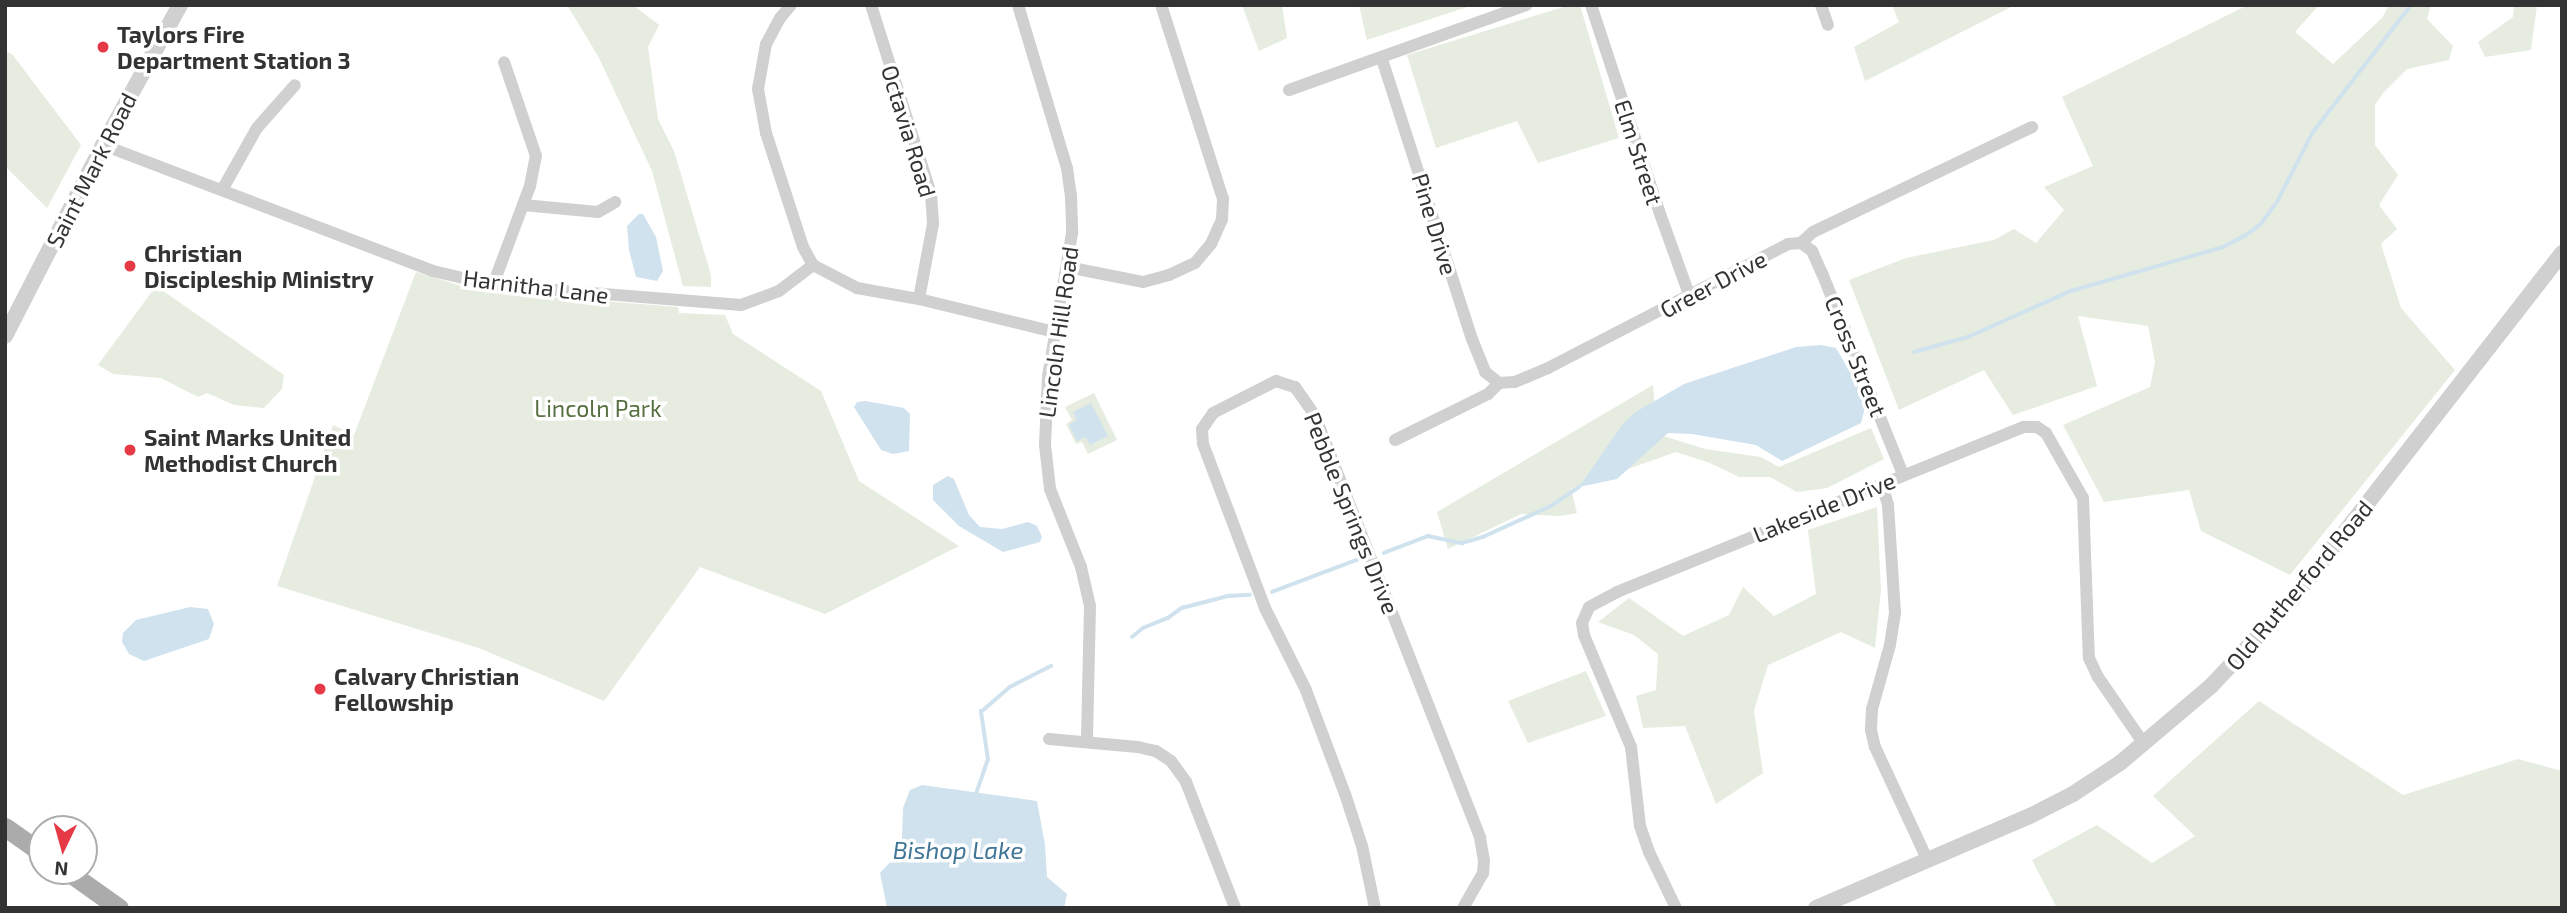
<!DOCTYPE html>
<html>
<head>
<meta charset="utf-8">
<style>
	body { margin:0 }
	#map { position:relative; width:2567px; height:913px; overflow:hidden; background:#fff; font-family:"Exo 2",sans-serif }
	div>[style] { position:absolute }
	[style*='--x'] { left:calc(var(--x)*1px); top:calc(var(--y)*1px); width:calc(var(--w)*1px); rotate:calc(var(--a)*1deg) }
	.green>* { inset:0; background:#e6ecdf }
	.water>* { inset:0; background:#cfe2ee }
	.stream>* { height:3.5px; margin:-1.75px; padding:0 1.75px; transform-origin:1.75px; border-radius:1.75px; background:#cfe2ee }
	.minor>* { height:12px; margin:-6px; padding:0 6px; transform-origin:6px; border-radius:6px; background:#d0d0d0 }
	.tertiary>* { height:16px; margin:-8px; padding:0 8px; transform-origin:8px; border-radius:8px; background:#d0d0d0 }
	.primary>* { height:19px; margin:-9.5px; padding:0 9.5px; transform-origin:9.5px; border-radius:9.5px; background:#ababab }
	.dots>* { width:19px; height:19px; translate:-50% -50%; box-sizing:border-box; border:4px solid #fff; border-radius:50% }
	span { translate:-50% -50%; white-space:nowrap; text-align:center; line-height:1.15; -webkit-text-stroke:7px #fff; paint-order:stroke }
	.poi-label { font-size:23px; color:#333; font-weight:700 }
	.left { translate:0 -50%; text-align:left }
	.street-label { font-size:23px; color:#333 }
	.park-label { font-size:23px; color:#56703f }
	.water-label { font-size:24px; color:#3f7597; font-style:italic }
	.frame { position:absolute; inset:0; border:7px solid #333; pointer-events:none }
	.north { position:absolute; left:28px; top:815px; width:70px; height:70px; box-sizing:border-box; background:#fff; border:2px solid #adadad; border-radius:50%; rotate:185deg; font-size:19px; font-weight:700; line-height:28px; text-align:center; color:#333 }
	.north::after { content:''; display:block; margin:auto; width:24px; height:32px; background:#e63946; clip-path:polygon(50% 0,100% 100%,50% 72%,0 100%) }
</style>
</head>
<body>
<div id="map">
	<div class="green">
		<div style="clip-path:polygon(567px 5px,633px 5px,659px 25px,648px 47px,658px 119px,674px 151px,711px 275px,711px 287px,683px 286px,652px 171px,598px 56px)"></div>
		<div style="clip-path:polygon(1242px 5px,1282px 5px,1287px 38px,1259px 51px)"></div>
		<div style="clip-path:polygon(1359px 5px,1473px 5px,1367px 40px)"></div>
		<div style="clip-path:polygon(1570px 5px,1580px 5px,1619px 138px,1538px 163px,1517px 121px,1436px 148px,1407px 55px)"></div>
		<div style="clip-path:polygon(1892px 5px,2015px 5px,1865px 81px,1854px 47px,1899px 22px)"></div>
		<div style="clip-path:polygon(2248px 5px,2319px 5px,2295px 32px,2333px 64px,2382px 18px,2389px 5px,2431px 5px,2427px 19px,2453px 46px,2449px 60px,2407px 69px,2383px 93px,2375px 105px,2375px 145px,2398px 175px,2379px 205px,2397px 229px,2381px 244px,2401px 308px,2455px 370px,2290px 575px,2201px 531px,2189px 490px,2104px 502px,2063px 425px,2150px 387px,2155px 362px,2148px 326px,2078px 316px,2097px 386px,2013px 415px,1984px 370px,1899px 410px,1849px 280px,1906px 258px,1994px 240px,2014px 229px,2036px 243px,2064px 210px,2044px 187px,2093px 166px,2062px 97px)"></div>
		<div style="clip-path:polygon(2514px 5px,2537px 5px,2531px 50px,2485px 57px,2478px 42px,2513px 17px)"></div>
		<div style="clip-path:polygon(5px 52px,12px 54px,81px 145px,47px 208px,5px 166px)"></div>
		<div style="clip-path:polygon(416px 272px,478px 291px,678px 307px,679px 313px,725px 315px,733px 334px,821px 391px,859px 481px,959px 546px,825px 614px,700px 567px,604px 701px,479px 648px,277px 586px,333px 425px,354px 435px)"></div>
		<div style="clip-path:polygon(156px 286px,284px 375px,282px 389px,264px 408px,234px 405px,207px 393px,198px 397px,161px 378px,113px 374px,98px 365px)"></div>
		<div style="clip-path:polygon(1653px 385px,1657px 434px,1705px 449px,1761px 457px,1779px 467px,1871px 428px,1884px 459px,1827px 488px,1797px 492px,1770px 477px,1739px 477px,1710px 463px,1676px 452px,1571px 489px,1577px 513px,1560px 516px,1521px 514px,1448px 549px,1437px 512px)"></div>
		<div style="clip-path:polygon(1094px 393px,1117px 440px,1088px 454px,1082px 442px,1076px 444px,1066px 424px,1072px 420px,1065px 407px)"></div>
		<div style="clip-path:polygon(1877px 507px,1881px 590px,1875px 648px,1841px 632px,1768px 665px,1754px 711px,1763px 773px,1716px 804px,1685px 726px,1643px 728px,1636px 696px,1656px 690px,1658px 654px,1634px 635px,1598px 622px,1629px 598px,1683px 636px,1729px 615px,1743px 587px,1774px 616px,1816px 594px,1808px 530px)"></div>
		<div style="clip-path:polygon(1586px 671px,1606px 716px,1528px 743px,1508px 701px)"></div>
		<div style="clip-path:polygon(2259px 701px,2403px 795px,2518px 759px,2562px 771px,2562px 908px,2057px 908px,2032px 860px,2097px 825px,2152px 863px,2195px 836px,2153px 796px)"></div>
	</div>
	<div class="water">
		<div style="clip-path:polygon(639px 214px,643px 214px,656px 237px,663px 271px,657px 281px,636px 277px,629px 250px,627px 226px)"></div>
		<div style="clip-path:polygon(1821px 345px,1836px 348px,1856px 382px,1865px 407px,1861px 423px,1782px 461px,1756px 445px,1692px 434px,1668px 433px,1617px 479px,1579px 487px,1622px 425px,1634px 413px,1684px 384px,1796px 347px)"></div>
		<div style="clip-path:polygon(866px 401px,904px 408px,910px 414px,909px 451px,893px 454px,881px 450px,854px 407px,857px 402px)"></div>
		<div style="clip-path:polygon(1091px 403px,1108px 436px,1090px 445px,1086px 437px,1077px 441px,1069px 425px,1077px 420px,1073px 412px)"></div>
		<div style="clip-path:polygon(948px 476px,954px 479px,969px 515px,980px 527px,1002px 529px,1028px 522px,1037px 526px,1042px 537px,1040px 542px,1003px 552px,959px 526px,933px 500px,933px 485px)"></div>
		<div style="clip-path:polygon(190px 607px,208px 609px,214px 624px,209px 639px,144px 661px,129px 654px,122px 642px,123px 633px,136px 620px)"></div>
		<div style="clip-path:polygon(922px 785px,1037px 801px,1045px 845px,1047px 877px,1067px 894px,1064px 908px,887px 908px,880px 873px,893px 859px,902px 838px,903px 808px,910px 790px)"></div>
	</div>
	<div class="stream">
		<div style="--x:1914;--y:352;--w:56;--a:-15.5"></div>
		<div style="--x:1968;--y:337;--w:113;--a:-24.1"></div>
		<div style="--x:2071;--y:291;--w:158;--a:-16.1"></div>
		<div style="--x:2223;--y:247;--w:25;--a:-27"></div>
		<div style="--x:2245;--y:236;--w:20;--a:-37"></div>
		<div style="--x:2261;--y:224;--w:27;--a:-54"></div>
		<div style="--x:2277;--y:202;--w:79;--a:-62.8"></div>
		<div style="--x:2313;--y:132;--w:160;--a:-52.3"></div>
		<div style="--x:1384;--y:553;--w:47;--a:-21.1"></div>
		<div style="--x:1428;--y:536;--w:35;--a:12"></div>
		<div style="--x:1462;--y:543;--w:22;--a:-16"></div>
		<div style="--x:1483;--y:537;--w:75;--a:-24.5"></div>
		<div style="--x:1551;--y:506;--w:34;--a:-34"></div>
		<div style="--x:1272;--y:592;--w:93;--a:-20.8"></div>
		<div style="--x:1132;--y:637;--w:14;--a:-39"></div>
		<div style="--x:1143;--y:628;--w:27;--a:-22"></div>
		<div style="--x:1168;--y:618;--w:17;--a:-36"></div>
		<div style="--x:1182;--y:608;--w:48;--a:-14.6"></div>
		<div style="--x:1228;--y:596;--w:22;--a:-3"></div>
		<div style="--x:976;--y:794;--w:36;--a:-71"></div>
		<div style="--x:988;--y:760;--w:49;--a:-98.3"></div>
		<div style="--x:981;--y:712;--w:38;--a:-41"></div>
		<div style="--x:1010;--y:687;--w:46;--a:-27.1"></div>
	</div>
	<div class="minor">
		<div style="--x:791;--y:5;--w:17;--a:130"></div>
		<div style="--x:780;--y:18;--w:30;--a:118"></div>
		<div style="--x:766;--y:44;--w:46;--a:100.1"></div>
		<div style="--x:758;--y:89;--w:45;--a:79.7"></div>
		<div style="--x:766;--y:133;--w:120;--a:72"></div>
		<div style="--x:803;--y:247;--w:21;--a:61"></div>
		<div style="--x:813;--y:265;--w:50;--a:27.6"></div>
		<div style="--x:857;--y:288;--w:63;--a:10.1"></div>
		<div style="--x:919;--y:299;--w:139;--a:13.7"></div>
		<div style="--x:871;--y:5;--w:198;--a:72.4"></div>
		<div style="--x:931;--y:194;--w:30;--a:86"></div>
		<div style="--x:933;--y:224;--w:76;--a:100.6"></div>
		<div style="--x:1018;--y:5;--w:170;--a:73.3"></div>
		<div style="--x:1067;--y:168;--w:29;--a:82"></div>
		<div style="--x:1071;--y:197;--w:36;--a:88"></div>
		<div style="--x:1072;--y:233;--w:145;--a:99.5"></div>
		<div style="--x:1048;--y:376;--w:69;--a:92.5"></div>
		<div style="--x:1045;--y:445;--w:44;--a:83.5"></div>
		<div style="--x:1050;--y:489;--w:84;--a:68.3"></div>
		<div style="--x:1081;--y:567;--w:40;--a:77"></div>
		<div style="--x:1090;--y:606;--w:136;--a:91.3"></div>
		<div style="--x:1591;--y:5;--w:217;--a:71.7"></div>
		<div style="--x:1659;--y:211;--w:91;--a:70.2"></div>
		<div style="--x:1821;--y:5;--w:21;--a:71"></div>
		<div style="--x:1382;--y:59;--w:294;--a:72.2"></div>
		<div style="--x:1472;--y:339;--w:35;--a:68"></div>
		<div style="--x:1485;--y:372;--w:18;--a:38"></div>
		<div style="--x:1289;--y:90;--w:252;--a:-19.7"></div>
		<div style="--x:103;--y:145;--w:353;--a:20.9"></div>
		<div style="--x:433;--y:271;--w:62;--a:13.1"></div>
		<div style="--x:493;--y:285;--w:249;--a:4.6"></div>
		<div style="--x:741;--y:305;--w:40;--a:-20.2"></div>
		<div style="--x:779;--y:291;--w:43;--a:-37.4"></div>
		<div style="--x:222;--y:190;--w:71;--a:-60.6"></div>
		<div style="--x:257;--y:128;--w:57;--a:-48.5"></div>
		<div style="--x:523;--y:205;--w:75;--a:5.3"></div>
		<div style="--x:598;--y:212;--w:20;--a:-30"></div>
		<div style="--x:1801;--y:243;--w:14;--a:36"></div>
		<div style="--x:1812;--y:251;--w:24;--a:66"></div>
		<div style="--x:1822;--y:273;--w:218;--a:68.1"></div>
		<div style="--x:1067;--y:267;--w:77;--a:11.2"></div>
		<div style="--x:1143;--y:282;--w:27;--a:-15"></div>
		<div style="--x:1169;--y:275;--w:29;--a:-25"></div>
		<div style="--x:1195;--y:263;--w:25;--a:-50"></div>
		<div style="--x:1211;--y:244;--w:27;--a:-66"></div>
		<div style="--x:1222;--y:219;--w:20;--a:-87"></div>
		<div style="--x:1223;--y:199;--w:204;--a:-107.7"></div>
		<div style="--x:493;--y:285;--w:106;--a:-69.5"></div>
		<div style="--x:530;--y:186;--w:31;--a:-79"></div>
		<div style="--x:536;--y:156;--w:99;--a:-108.8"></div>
		<div style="--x:1395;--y:440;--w:104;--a:-26.3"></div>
		<div style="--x:1488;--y:394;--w:16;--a:-45"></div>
		<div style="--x:1499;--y:383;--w:16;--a:-4"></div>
		<div style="--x:1515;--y:382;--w:36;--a:-23"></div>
		<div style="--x:1548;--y:368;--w:270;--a:-27.3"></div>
		<div style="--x:1788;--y:244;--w:13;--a:-4"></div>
		<div style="--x:1801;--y:243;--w:16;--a:-43"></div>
		<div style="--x:1813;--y:232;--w:243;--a:-25.6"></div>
		<div style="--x:1882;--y:484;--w:22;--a:74"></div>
		<div style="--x:1888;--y:505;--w:108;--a:86.3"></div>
		<div style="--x:1895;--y:613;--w:32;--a:99"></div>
		<div style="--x:1890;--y:645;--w:66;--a:105.7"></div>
		<div style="--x:1872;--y:709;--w:21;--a:93"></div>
		<div style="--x:1871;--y:730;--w:17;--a:77"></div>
		<div style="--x:1875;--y:747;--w:123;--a:65.1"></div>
		<div style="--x:1049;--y:739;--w:89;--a:5.1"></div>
		<div style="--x:1138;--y:747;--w:18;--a:13"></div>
		<div style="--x:1156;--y:751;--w:18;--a:34"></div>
		<div style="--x:1171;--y:761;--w:26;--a:54"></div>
		<div style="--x:1186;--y:782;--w:135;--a:68.7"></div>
		<div style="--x:1375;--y:908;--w:63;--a:-101.8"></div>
		<div style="--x:1362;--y:846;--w:55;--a:-108.1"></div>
		<div style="--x:1345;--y:794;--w:111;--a:-110.6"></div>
		<div style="--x:1306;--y:690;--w:92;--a:-116.6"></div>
		<div style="--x:1265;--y:608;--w:175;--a:-110.7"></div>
		<div style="--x:1203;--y:444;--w:15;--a:-94"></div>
		<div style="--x:1202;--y:429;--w:19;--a:-55"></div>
		<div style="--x:1213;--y:413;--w:71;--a:-26.9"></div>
		<div style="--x:1276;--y:381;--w:20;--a:18"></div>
		<div style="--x:1295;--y:387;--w:35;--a:55"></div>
		<div style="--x:1315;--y:416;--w:453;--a:68.6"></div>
		<div style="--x:1480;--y:838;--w:22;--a:80"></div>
		<div style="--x:1484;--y:860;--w:13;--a:94"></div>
		<div style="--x:1483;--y:873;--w:40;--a:119.7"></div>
		<div style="--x:1676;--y:908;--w:62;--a:-115.7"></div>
		<div style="--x:1649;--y:852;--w:28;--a:-109"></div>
		<div style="--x:1640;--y:826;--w:80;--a:-96.5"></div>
		<div style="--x:1631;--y:747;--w:121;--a:-112.8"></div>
		<div style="--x:1584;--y:635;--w:12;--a:-99"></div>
		<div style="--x:1582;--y:623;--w:17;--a:-66"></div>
		<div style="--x:1589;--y:607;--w:32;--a:-28"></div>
		<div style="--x:1617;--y:592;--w:439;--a:-22.1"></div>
		<div style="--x:2024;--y:427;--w:13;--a:0"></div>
		<div style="--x:2037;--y:427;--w:11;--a:34"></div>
		<div style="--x:2046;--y:433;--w:75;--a:60.4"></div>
		<div style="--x:2083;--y:498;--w:160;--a:87.9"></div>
		<div style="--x:2089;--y:658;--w:21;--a:65"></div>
		<div style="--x:2098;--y:677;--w:81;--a:55.5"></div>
	</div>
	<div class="tertiary">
		<div style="--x:5;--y:336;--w:215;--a:-62.8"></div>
		<div style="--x:103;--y:145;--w:160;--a:-61.2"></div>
		<div style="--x:1816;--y:908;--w:233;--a:-23.3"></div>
		<div style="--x:2030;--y:816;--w:48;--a:-27.1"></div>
		<div style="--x:2073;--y:794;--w:56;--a:-33.4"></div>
		<div style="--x:2120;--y:763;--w:119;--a:-40.2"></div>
		<div style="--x:2211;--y:686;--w:118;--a:-46.7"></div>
		<div style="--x:2292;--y:600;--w:440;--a:-52.1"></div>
	</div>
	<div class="primary">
		<div style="--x:5;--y:827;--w:45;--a:35.1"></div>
		<div style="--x:67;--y:871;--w:64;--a:35.4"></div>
	</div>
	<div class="dots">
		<div style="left:103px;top:47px;background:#e63946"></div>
		<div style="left:130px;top:266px;background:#e63946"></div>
		<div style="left:130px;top:450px;background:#e63946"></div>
		<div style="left:320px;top:689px;background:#e63946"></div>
	</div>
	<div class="poi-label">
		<span class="left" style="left:117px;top:47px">Taylors Fire<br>Department Station 3</span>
		<span class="left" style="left:144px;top:266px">Christian<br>Discipleship Ministry</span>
		<span class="left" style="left:144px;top:450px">Saint Marks United<br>Methodist Church</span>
		<span class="left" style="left:334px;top:689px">Calvary Christian<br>Fellowship</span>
	</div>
	<div class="street-label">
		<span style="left:909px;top:131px;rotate:73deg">Octavia Road</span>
		<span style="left:1639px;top:152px;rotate:72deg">Elm Street</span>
		<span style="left:91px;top:170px;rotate:-63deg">Saint Mark Road</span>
		<span style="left:1435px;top:224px;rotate:73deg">Pine Drive</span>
		<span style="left:1713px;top:284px;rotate:-28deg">Greer Drive</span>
		<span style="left:536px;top:286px;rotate:7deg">Harnitha Lane</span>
		<span style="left:1058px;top:332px;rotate:-82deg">Lincoln Hill Road</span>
		<span style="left:1856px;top:356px;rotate:68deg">Cross Street</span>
		<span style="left:1824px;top:507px;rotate:-22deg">Lakeside Drive</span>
		<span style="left:1352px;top:513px;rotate:68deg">Pebble Springs Drive</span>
		<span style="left:2299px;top:585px;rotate:-50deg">Old Rutherford Road</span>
	</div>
	<div class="park-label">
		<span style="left:598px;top:408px">Lincoln Park</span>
	</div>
	<div class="water-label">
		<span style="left:958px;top:850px">Bishop Lake</span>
	</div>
	<div class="frame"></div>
	<div class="north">N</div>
</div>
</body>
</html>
